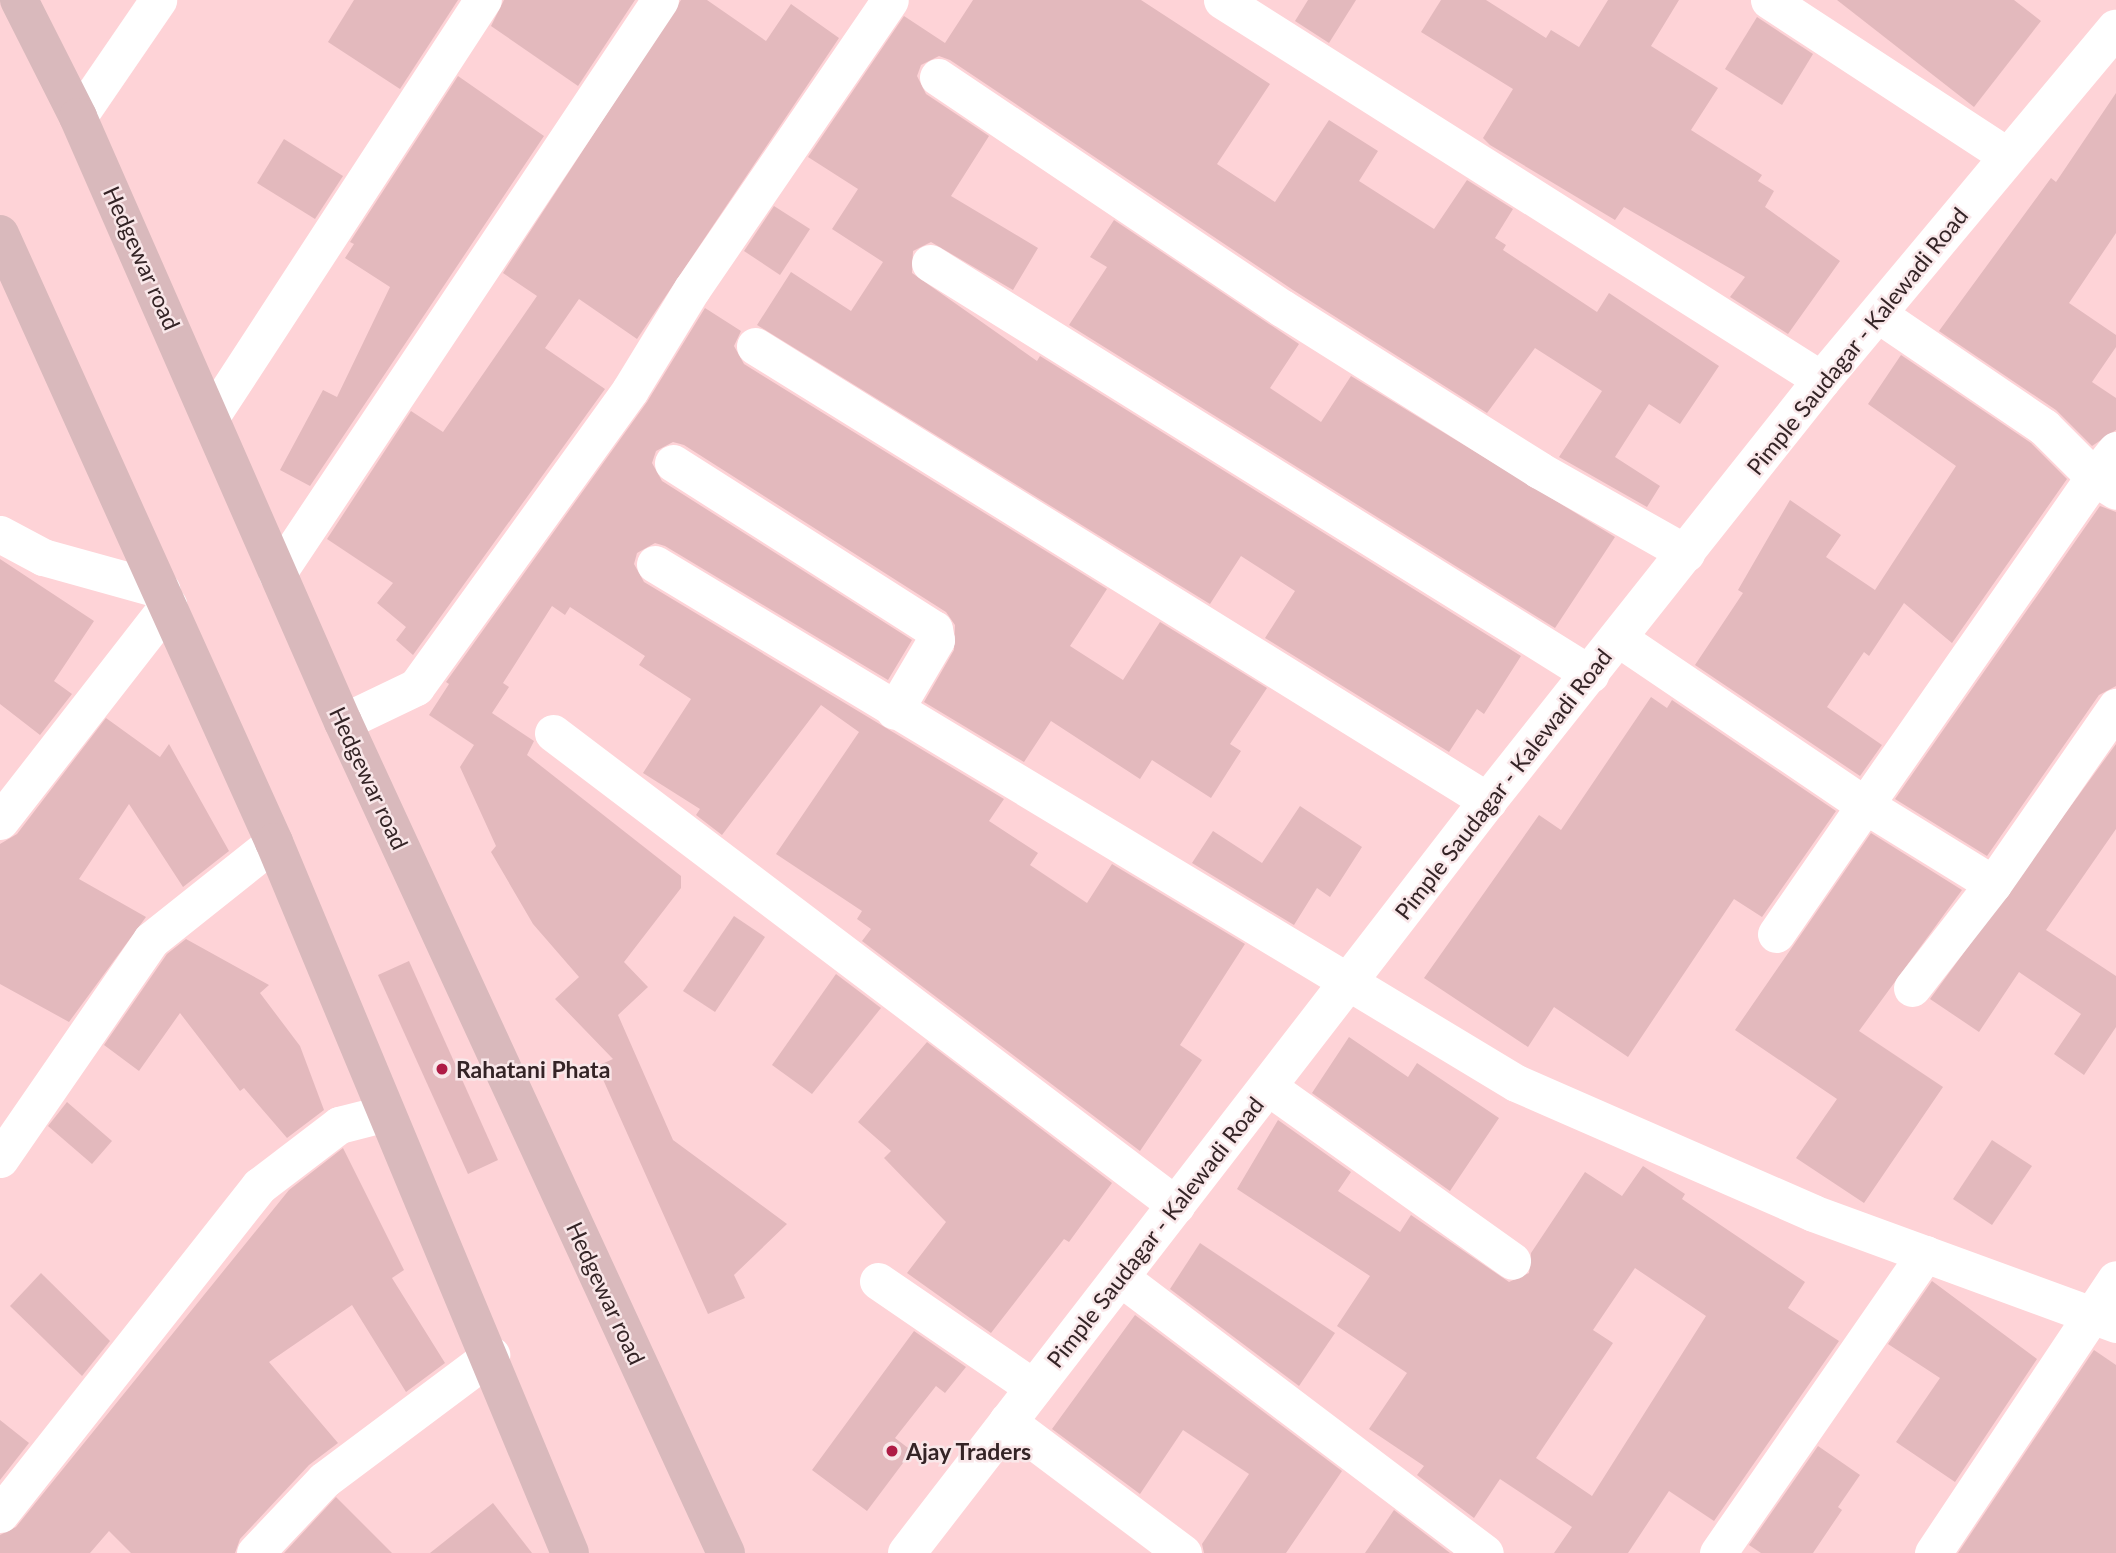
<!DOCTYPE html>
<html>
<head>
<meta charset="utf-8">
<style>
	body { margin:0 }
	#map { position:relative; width:2116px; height:1553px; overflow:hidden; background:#fed3d7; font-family:Lato,sans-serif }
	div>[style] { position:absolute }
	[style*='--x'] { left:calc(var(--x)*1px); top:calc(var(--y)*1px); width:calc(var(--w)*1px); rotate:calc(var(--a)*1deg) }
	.building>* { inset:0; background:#e3b9bd }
	.minor>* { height:37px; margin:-18.5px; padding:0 18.5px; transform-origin:18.5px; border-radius:18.5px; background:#fff }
	.secondary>* { height:38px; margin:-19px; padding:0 19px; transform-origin:19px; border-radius:19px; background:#fff }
	.primary>* { height:38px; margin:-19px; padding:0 19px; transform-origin:19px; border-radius:19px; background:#d9b9bc }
	.dots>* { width:19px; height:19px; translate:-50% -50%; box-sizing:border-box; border:4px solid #f9e7e9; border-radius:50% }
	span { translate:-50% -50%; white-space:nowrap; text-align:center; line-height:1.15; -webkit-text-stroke:5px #f9e7e9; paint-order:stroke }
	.street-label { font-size:23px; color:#342426 }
	.poi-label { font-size:23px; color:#342426; font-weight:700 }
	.left { translate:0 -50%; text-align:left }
</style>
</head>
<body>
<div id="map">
	<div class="building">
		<div style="clip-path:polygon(354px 0,458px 0,400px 89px,328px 42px)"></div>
		<div style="clip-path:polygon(504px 0,635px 0,578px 86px,491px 26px)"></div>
		<div style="clip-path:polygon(681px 0,707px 0,766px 41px,791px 4px,839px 38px,637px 339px,579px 299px,545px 348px,605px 389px,413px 655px,396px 640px,406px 627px,377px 603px,393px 583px,327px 539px,411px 411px,443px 432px,537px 296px,503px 273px)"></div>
		<div style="clip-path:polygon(973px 0,1141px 0,1270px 84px,1217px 164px,1275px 202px,1329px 120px,1378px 151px,1359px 181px,1434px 229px,1467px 180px,1513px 209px,1495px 238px,1506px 245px,1503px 250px,1597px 312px,1609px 293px,1719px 366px,1680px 424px,1649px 404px,1615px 457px,1660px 486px,1647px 507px,1559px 457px,1602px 391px,1535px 348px,1487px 413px,1293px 290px,950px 60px,939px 56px,921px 65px,917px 76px,926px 94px,989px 136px,951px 196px,1038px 248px,1013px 290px,931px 242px,913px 251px,912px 273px,1037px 361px,1040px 356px,1521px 656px,1484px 714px,1477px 709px,1449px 752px,1265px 638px,1295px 591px,1241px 556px,1210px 604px,757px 325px,791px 272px,851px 311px,883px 262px,832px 229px,858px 189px,808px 157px,904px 16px,945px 43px)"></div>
		<div style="clip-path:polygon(1308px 0,1356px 0,1329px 43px,1295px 21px)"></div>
		<div style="clip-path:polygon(1441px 0,1486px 0,1546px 38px,1551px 30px,1579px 47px,1608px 0,1679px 0,1651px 46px,1718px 88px,1691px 130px,1762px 175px,1758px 181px,1774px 191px,1765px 207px,1840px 261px,1788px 334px,1730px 297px,1745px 277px,1624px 207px,1615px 220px,1490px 145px,1483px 138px,1513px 89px,1421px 32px)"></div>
		<div style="clip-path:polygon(1837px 0,2014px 0,2041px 21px,1974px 107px)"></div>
		<div style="clip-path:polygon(1757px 17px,1813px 54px,1782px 105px,1725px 69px)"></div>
		<div style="clip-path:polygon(458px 76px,544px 136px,310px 486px,280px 470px,323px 390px,337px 397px,390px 287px,345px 258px,354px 244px,350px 242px)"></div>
		<div style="clip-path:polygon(2116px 93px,2116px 233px,2069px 303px,2116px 335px,2116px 347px,2092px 382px,2116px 398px,2116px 430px,2092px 446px,2056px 410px,1939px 331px,2051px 178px,2056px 182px)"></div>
		<div style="clip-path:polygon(284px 139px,343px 176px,315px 219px,257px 183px)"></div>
		<div style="clip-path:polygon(774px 206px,810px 229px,780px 275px,744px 251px)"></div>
		<div style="clip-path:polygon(1114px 220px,1299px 344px,1270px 388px,1321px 422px,1351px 376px,1615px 537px,1555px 628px,1069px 325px,1107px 267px,1090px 257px)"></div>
		<div style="clip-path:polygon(705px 308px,741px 331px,734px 346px,744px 364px,1107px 589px,1070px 646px,1123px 680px,1160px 622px,1267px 688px,1230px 744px,1241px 751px,1211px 798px,1152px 760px,1140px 779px,1051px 721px,1024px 762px,924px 702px,954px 650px,955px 625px,946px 612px,684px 445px,673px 442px,656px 451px,652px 463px,662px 481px,912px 640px,888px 680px,665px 546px,655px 543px,637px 553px,634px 564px,644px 582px,1004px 799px,989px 821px,1038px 853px,1030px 865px,1087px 903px,1112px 864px,1245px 944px,1180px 1045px,1202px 1060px,1140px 1151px,862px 941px,871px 929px,857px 919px,862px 911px,776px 854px,859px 732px,821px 705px,722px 835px,696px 815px,700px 809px,643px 773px,691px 699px,639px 665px,645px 656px,570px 607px,565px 615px,552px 606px,503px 683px,509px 687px,492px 713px,534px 741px,527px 755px,681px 876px,681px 888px,624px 962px,648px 987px,618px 1015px,673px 1140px,787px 1224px,734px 1275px,745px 1298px,708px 1314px,597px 1066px,613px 1059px,555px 999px,579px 977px,533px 924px,491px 852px,496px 846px,460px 767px,474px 745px,429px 715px,449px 684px,446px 682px,647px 402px)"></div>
		<div style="clip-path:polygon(1901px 355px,2031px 443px,2067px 479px,1952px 643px,1904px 603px,1869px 656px,1864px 652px,1827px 707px,1882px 745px,1860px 776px,1695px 665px,1743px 593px,1738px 590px,1790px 500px,1841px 535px,1826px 557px,1875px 590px,1956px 466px,1868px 404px)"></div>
		<div style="clip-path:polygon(2100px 506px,2116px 512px,2116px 686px,2099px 695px,1987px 856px,1895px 799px)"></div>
		<div style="clip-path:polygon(0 559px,94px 621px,54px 681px,72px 694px,40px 735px,0 704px)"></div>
		<div style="clip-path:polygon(1651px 697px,1667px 708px,1672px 700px,1836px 811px,1762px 917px,1734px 899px,1628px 1057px,1554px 1007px,1528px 1047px,1424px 978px,1539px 815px,1561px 830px)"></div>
		<div style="clip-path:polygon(106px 718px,160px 757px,169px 744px,229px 851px,183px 887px,129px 804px,79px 879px,146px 917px,69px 1022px,0 984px,0 844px,17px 834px)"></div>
		<div style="clip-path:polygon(2116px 744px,2116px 829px,2046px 930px,2116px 976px,2116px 1027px,2084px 1075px,2054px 1054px,2081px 1014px,2019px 972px,1979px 1032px,1930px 999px)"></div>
		<div style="clip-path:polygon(1300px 806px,1362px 847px,1330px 897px,1317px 888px,1294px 925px,1192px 863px,1213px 831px,1262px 863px)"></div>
		<div style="clip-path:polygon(1871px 833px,1962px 890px,1859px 1031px,1943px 1087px,1864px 1203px,1796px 1158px,1837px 1099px,1735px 1030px)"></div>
		<div style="clip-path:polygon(734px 916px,765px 937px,715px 1012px,683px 991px)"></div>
		<div style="clip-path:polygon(186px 939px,269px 985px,260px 993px,300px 1046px,324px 1110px,287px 1138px,244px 1088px,240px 1091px,180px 1013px,139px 1071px,104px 1045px,167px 954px)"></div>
		<div style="clip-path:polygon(409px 961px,498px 1160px,468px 1174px,378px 975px)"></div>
		<div style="clip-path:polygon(836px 974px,881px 1008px,812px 1094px,772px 1065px)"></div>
		<div style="clip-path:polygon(1349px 1037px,1408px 1077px,1417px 1063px,1499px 1118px,1450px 1191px,1312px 1093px)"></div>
		<div style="clip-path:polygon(927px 1042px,1112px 1183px,1069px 1242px,1064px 1239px,991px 1333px,907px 1273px,946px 1222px,884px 1158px,891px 1151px,858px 1122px)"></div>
		<div style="clip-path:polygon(67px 1102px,112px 1141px,92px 1164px,48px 1126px)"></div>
		<div style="clip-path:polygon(evenodd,1278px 1120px,1351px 1172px,1338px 1191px,1400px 1232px,1411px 1215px,1509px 1282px,1529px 1273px,1531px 1253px,1585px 1172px,1622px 1196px,1643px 1166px,1685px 1194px,1682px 1199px,1805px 1282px,1788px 1308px,1839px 1341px,1714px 1521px,1669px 1491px,1628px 1553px,1554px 1553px,1572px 1527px,1500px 1479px,1474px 1518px,1417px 1475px,1424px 1466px,1369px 1429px,1407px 1373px,1337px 1326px,1370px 1276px,1237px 1189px,1278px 1120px,1635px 1268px,1706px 1316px,1592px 1496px,1536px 1458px,1613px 1343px,1593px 1330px,1635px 1268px)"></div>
		<div style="clip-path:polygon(1992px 1140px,2032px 1166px,1992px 1225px,1953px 1199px)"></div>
		<div style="clip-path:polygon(343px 1148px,404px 1270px,392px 1278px,445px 1363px,406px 1392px,352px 1305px,269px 1362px,338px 1443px,309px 1465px,240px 1539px,235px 1553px,131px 1553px,109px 1531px,90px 1553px,0 1553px,0 1535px,16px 1527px,289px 1190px)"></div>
		<div style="clip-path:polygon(1200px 1243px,1335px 1333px,1299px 1386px,1170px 1289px)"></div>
		<div style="clip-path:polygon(41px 1273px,110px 1341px,82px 1376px,10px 1306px)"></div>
		<div style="clip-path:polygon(1932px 1281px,2037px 1359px,1955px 1482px,1896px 1442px,1940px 1378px,1888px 1344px)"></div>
		<div style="clip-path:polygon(1135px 1315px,1342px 1471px,1286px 1553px,1204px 1553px,1202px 1544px,1249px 1474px,1183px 1430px,1140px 1494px,1052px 1429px)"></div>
		<div style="clip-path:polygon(914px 1331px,966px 1367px,945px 1393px,936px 1386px,895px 1438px,912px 1451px,867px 1511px,812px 1470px)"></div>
		<div style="clip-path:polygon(2094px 1350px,2116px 1365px,2116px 1553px,1958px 1553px)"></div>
		<div style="clip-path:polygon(0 1420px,29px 1443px,0 1480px)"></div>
		<div style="clip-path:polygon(1818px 1446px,1860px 1475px,1838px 1507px,1842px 1510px,1813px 1553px,1761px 1553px,1749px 1545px)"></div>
		<div style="clip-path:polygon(336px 1497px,392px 1553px,284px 1553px)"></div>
		<div style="clip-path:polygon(493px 1503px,532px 1553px,430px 1553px)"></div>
		<div style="clip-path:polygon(1394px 1510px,1450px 1553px,1365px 1553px)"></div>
	</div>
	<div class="minor">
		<div style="--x:1222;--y:0;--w:710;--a:32.35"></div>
		<div style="--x:1769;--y:0;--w:285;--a:33.2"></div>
		<div style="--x:938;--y:77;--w:414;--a:33.9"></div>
		<div style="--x:1282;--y:308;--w:304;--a:32.2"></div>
		<div style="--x:1539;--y:470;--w:169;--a:29.5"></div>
		<div style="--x:78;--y:117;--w:142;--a:-55.6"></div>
		<div style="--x:930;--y:263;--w:778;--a:31.91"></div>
		<div style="--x:755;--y:346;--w:863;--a:31.83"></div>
		<div style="--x:212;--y:415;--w:496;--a:-56.9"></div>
		<div style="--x:2116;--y:450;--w:35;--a:129"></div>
		<div style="--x:2094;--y:477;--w:26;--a:32"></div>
		<div style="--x:673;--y:463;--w:309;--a:32.5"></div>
		<div style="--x:934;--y:629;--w:11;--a:80"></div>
		<div style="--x:936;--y:640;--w:82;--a:120.6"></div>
		<div style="--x:0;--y:534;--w:49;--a:28.1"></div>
		<div style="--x:43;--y:557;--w:123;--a:15.5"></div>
		<div style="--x:655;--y:564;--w:1005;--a:31.08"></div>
		<div style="--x:1516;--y:1083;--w:324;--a:23.6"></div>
		<div style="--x:1813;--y:1213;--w:323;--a:20.1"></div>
		<div style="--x:277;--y:574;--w:690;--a:-56.29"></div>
		<div style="--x:1618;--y:638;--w:298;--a:34.1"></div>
		<div style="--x:1865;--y:805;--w:400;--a:-55.1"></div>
		<div style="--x:2094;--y:477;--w:71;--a:-135"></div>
		<div style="--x:2044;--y:427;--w:199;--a:-145.8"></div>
		<div style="--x:343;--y:722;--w:81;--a:-25.6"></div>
		<div style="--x:416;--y:687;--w:366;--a:-54.2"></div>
		<div style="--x:630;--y:390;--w:119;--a:-58.5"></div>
		<div style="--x:692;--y:289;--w:350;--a:-55.6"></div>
		<div style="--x:553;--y:733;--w:782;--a:37.15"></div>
		<div style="--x:0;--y:821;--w:274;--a:-52.1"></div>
		<div style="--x:1776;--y:934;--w:157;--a:-55.4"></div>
		<div style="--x:1865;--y:805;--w:150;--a:31.7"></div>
		<div style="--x:1912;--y:988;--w:132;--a:-52.1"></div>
		<div style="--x:1993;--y:884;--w:216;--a:-55.2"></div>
		<div style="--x:1267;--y:1086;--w:301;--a:35.5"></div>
		<div style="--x:0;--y:1159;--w:266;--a:-55.4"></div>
		<div style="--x:151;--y:940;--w:157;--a:-38.5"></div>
		<div style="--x:1121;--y:1278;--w:456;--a:37.1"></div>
		<div style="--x:878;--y:1281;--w:189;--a:34.4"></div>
		<div style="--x:1007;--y:1421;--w:220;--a:36.9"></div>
		<div style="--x:0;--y:1514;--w:418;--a:-51.7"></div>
		<div style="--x:259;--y:1186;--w:101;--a:-37.3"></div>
		<div style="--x:339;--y:1125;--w:49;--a:-14.3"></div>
		<div style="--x:255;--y:1553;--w:100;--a:-46.6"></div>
		<div style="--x:324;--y:1480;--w:209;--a:-36.8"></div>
		<div style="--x:1718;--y:1553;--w:364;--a:-55.3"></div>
		<div style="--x:1933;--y:1553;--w:329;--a:-56.3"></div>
	</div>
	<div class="secondary">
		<div style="--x:907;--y:1553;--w:950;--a:-52.31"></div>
		<div style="--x:1488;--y:801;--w:537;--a:-51.57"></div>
		<div style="--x:1822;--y:380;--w:458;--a:-50.1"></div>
	</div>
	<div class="primary">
		<div style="--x:19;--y:0;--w:131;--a:63.2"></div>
		<div style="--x:78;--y:117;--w:660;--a:66.35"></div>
		<div style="--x:343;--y:722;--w:915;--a:65.26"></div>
		<div style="--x:0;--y:234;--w:667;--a:65.74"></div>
		<div style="--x:274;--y:842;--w:770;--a:67.4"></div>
	</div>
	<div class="dots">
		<div style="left:442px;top:1069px;background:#ae1b45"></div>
		<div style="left:892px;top:1451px;background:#ae1b45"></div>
	</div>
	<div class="street-label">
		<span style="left:142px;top:258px;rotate:66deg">Hedgewar road</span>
		<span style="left:1857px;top:341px;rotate:-51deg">Pimple Saudagar - Kalewadi Road</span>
		<span style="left:369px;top:778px;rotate:65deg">Hedgewar road</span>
		<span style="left:1503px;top:784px;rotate:-52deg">Pimple Saudagar - Kalewadi Road</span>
		<span style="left:1155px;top:1232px;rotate:-52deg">Pimple Saudagar - Kalewadi Road</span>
		<span style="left:606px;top:1293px;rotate:65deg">Hedgewar road</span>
	</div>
	<div class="poi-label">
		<span class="left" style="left:456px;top:1069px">Rahatani Phata</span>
		<span class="left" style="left:906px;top:1451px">Ajay Traders</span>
	</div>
</div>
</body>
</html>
